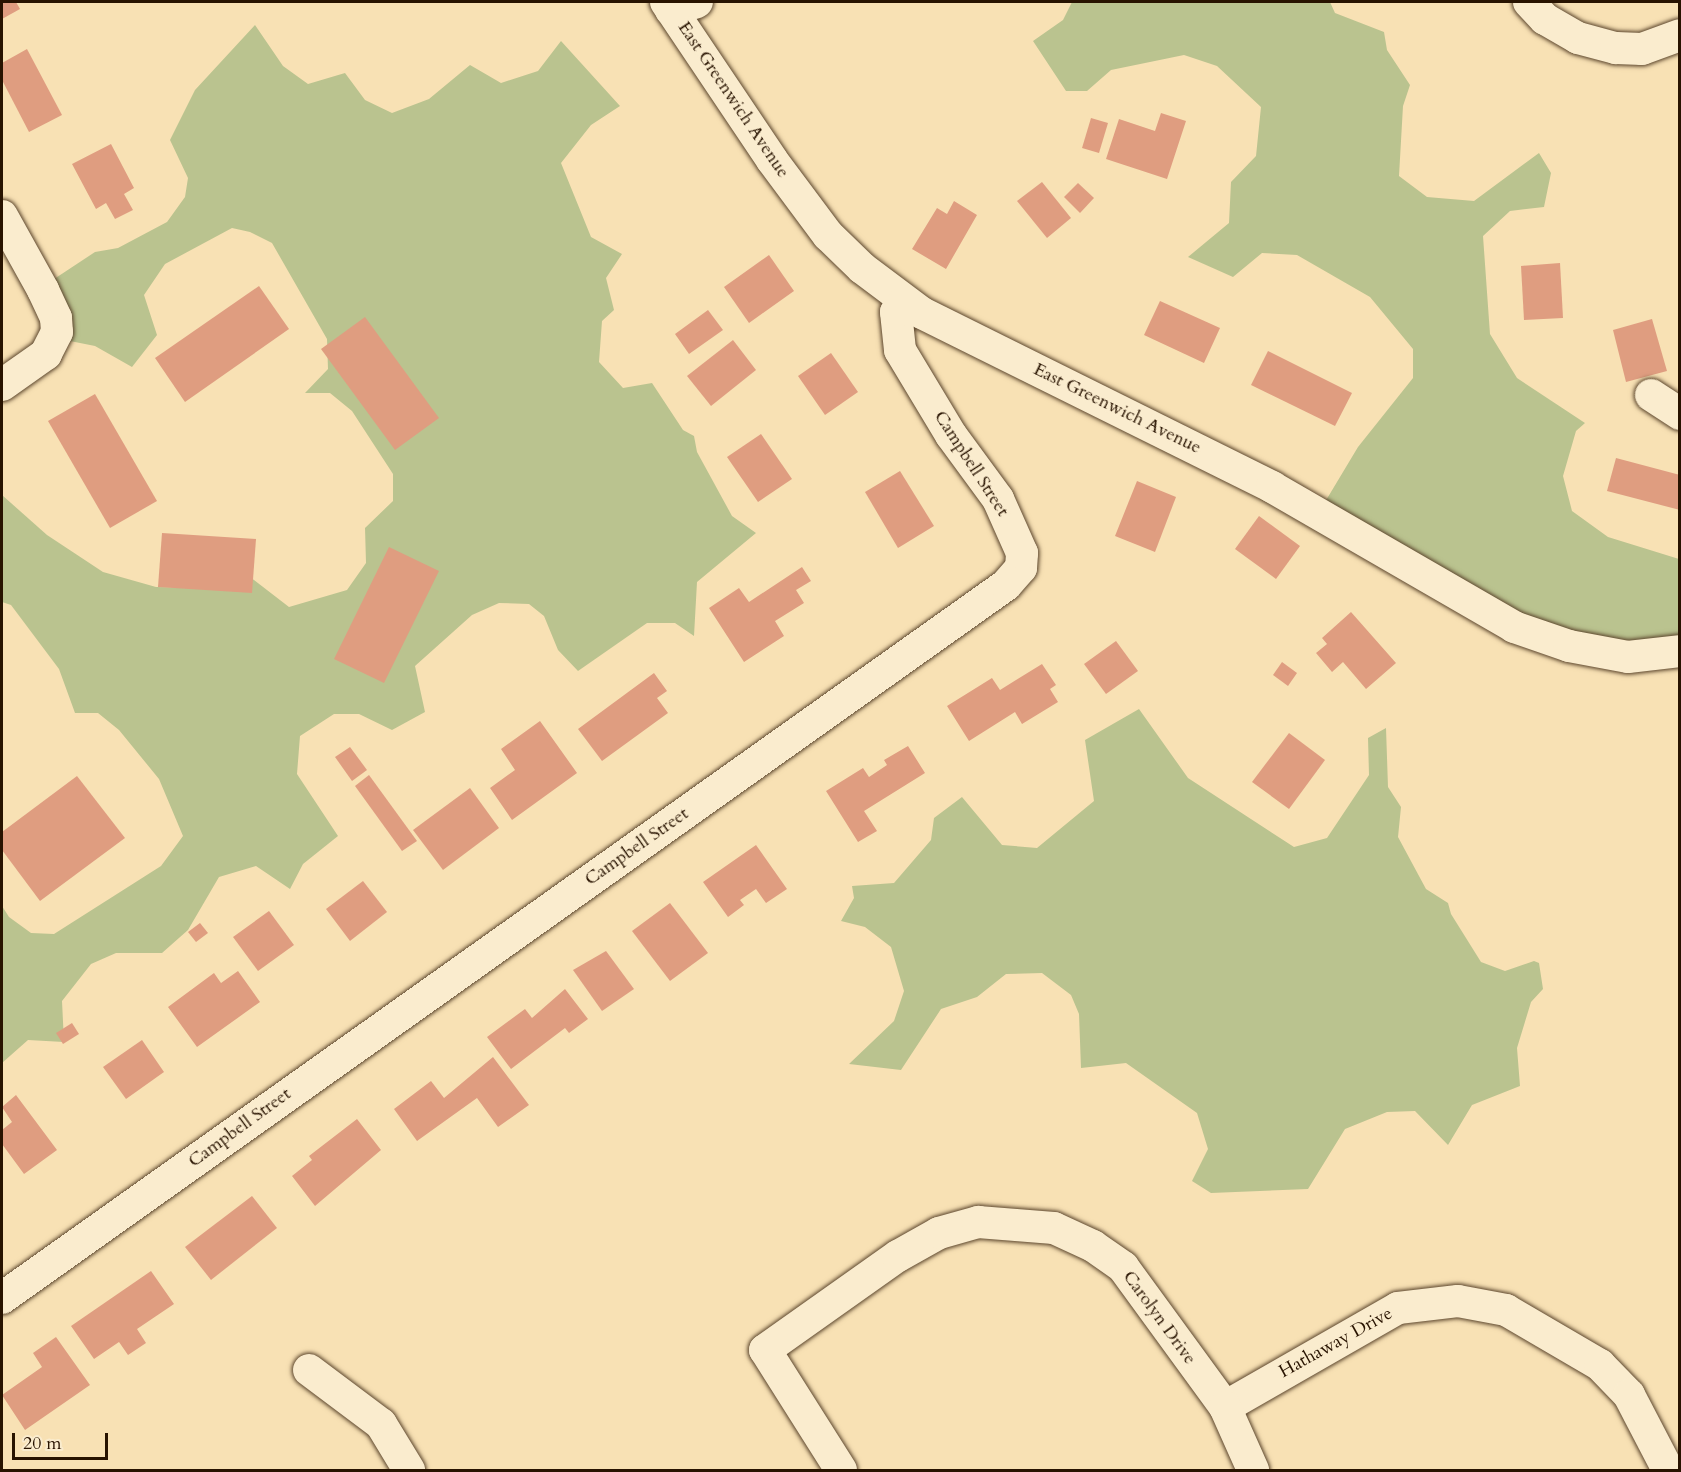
<!DOCTYPE html>
<html>
<head>
<meta charset="utf-8">
<style>
	body { margin:0 }
	#map { position:relative; width:1681px; height:1472px; overflow:hidden; background:#f8e1b4; font-family:Cardo,serif }
	div>[style] { position:absolute }
	[style*='--x'] { left:calc(var(--x)*1px); top:calc(var(--y)*1px); width:calc(var(--w)*1px); rotate:calc(var(--a)*1deg) }
	.green>* { inset:0; background:#bac38f }
	.building>* { inset:0; background:#df9d80 }
	.roads { filter:drop-shadow(0 0 2px #5c462d) drop-shadow(0 0 2px #5c462d) }
	.minor>* { height:32px; margin:-16px; padding:0 16px; transform-origin:16px; border-radius:16px; background:#faecce }
	span { translate:-50% -50%; white-space:nowrap; text-align:center; line-height:1.15; -webkit-text-stroke:6px #faecce; paint-order:stroke }
	.street-label { font-size:18px; color:#281300 }
	.frame { position:absolute; inset:0; border:3px solid #281300; pointer-events:none }
	.scale { position:absolute; left:12px; top:1433px; width:96px; height:27px; box-sizing:border-box; border:3px solid #281300; border-top:0; padding-left:8px; font-size:18px; line-height:21px; white-space:nowrap; color:#281300; -webkit-text-stroke:4px #faecce; paint-order:stroke }
</style>
</head>
<body>
<div id="map">
	<div class="green">
		<div style="clip-path:polygon(1072px 2px,1330px 2px,1335px 13px,1384px 32px,1387px 50px,1410px 85px,1403px 106px,1399px 176px,1427px 197px,1474px 201px,1539px 153px,1551px 173px,1544px 207px,1510px 211px,1483px 236px,1490px 334px,1517px 378px,1585px 423px,1576px 431px,1563px 476px,1572px 511px,1608px 537px,1679px 559px,1679px 652px,1567px 646px,1319px 512px,1358px 447px,1413px 378px,1413px 349px,1370px 297px,1297px 255px,1262px 253px,1233px 277px,1188px 257px,1229px 223px,1231px 182px,1256px 156px,1261px 107px,1217px 66px,1184px 55px,1111px 70px,1087px 91px,1066px 91px,1033px 41px,1063px 20px)"></div>
		<div style="clip-path:polygon(255px 25px,283px 66px,308px 84px,345px 73px,365px 100px,392px 113px,429px 99px,470px 65px,501px 83px,538px 71px,561px 41px,620px 106px,591px 125px,561px 163px,591px 237px,622px 254px,606px 278px,614px 310px,602px 321px,599px 362px,623px 388px,652px 383px,683px 430px,694px 436px,697px 452px,732px 516px,756px 533px,697px 582px,694px 636px,675px 623px,647px 623px,578px 671px,558px 650px,544px 616px,529px 604px,499px 603px,472px 615px,415px 666px,425px 712px,392px 730px,359px 714px,334px 714px,300px 736px,297px 774px,338px 836px,303px 864px,290px 889px,256px 866px,219px 877px,188px 930px,162px 953px,116px 953px,91px 964px,62px 1001px,64px 1042px,28px 1040px,2px 1063px,2px 906px,9px 917px,31px 933px,54px 934px,161px 866px,183px 836px,159px 779px,119px 730px,98px 713px,75px 713px,59px 669px,11px 605px,2px 602px,2px 495px,47px 535px,103px 572px,156px 587px,207px 588px,250px 577px,289px 607px,347px 590px,366px 563px,365px 528px,393px 501px,393px 474px,352px 411px,330px 393px,305px 393px,328px 369px,327px 339px,272px 243px,250px 232px,232px 228px,165px 264px,144px 295px,157px 335px,132px 367px,95px 346px,55px 338px,42px 287px,95px 252px,118px 248px,167px 222px,185px 197px,188px 178px,170px 140px,195px 90px)"></div>
		<div style="clip-path:polygon(1139px 709px,1188px 778px,1294px 847px,1327px 838px,1369px 775px,1368px 738px,1386px 728px,1388px 787px,1401px 807px,1398px 837px,1426px 889px,1448px 903px,1451px 914px,1481px 962px,1505px 971px,1534px 961px,1539px 963px,1543px 989px,1531px 1002px,1517px 1048px,1520px 1086px,1472px 1105px,1448px 1145px,1415px 1111px,1387px 1112px,1345px 1129px,1308px 1189px,1211px 1193px,1192px 1181px,1208px 1149px,1197px 1113px,1126px 1063px,1081px 1068px,1079px 1014px,1071px 995px,1042px 973px,1006px 974px,977px 997px,941px 1009px,901px 1070px,849px 1064px,894px 1021px,904px 991px,891px 947px,865px 927px,841px 921px,854px 898px,852px 886px,894px 883px,931px 840px,934px 818px,962px 797px,1002px 845px,1037px 848px,1094px 801px,1085px 740px)"></div>
	</div>
	<div class="building">
		<div style="clip-path:polygon(2px 2px,16px 2px,20px 9px,2px 19px)"></div>
		<div style="clip-path:polygon(27px 49px,62px 115px,29px 132px,2px 80px,2px 63px)"></div>
		<div style="clip-path:polygon(1161px 113px,1186px 121px,1167px 179px,1106px 159px,1119px 119px,1155px 131px)"></div>
		<div style="clip-path:polygon(1091px 118px,1108px 123px,1099px 153px,1082px 148px)"></div>
		<div style="clip-path:polygon(111px 144px,134px 188px,124px 194px,133px 210px,115px 219px,106px 203px,96px 209px,72px 164px)"></div>
		<div style="clip-path:polygon(1042px 182px,1071px 218px,1047px 238px,1017px 201px)"></div>
		<div style="clip-path:polygon(1078px 183px,1094px 198px,1080px 213px,1064px 197px)"></div>
		<div style="clip-path:polygon(954px 201px,977px 215px,946px 269px,912px 249px,937px 208px,947px 214px)"></div>
		<div style="clip-path:polygon(769px 255px,794px 291px,749px 323px,724px 287px)"></div>
		<div style="clip-path:polygon(1560px 263px,1563px 318px,1524px 320px,1521px 266px)"></div>
		<div style="clip-path:polygon(259px 286px,289px 329px,185px 402px,155px 358px)"></div>
		<div style="clip-path:polygon(1160px 301px,1220px 328px,1204px 363px,1144px 335px)"></div>
		<div style="clip-path:polygon(708px 310px,723px 330px,689px 354px,675px 334px)"></div>
		<div style="clip-path:polygon(365px 317px,439px 418px,395px 450px,321px 349px)"></div>
		<div style="clip-path:polygon(1652px 319px,1667px 371px,1626px 382px,1613px 330px)"></div>
		<div style="clip-path:polygon(733px 340px,756px 370px,711px 406px,687px 376px)"></div>
		<div style="clip-path:polygon(1268px 351px,1352px 393px,1335px 426px,1251px 385px)"></div>
		<div style="clip-path:polygon(831px 353px,858px 392px,825px 415px,798px 376px)"></div>
		<div style="clip-path:polygon(95px 394px,157px 501px,110px 528px,48px 421px)"></div>
		<div style="clip-path:polygon(761px 434px,792px 479px,758px 502px,727px 457px)"></div>
		<div style="clip-path:polygon(1616px 458px,1680px 475px,1680px 510px,1607px 491px)"></div>
		<div style="clip-path:polygon(900px 471px,934px 526px,898px 548px,865px 492px)"></div>
		<div style="clip-path:polygon(1137px 481px,1176px 497px,1155px 552px,1115px 536px)"></div>
		<div style="clip-path:polygon(1259px 516px,1300px 546px,1276px 579px,1235px 549px)"></div>
		<div style="clip-path:polygon(162px 533px,256px 539px,252px 593px,158px 587px)"></div>
		<div style="clip-path:polygon(389px 547px,439px 571px,384px 683px,334px 659px)"></div>
		<div style="clip-path:polygon(802px 567px,811px 581px,796px 590px,804px 603px,775px 621px,784px 636px,744px 662px,709px 608px,739px 588px,749px 602px)"></div>
		<div style="clip-path:polygon(1351px 612px,1396px 663px,1366px 689px,1343px 662px,1332px 672px,1316px 653px,1327px 644px,1322px 638px)"></div>
		<div style="clip-path:polygon(1116px 641px,1138px 671px,1106px 694px,1084px 664px)"></div>
		<div style="clip-path:polygon(1282px 662px,1297px 673px,1288px 686px,1273px 675px)"></div>
		<div style="clip-path:polygon(1042px 664px,1056px 685px,1050px 689px,1058px 702px,1022px 724px,1015px 712px,969px 741px,947px 706px,992px 678px,1000px 690px)"></div>
		<div style="clip-path:polygon(654px 673px,667px 691px,657px 698px,668px 713px,602px 761px,578px 729px)"></div>
		<div style="clip-path:polygon(540px 721px,577px 773px,512px 820px,490px 788px,515px 770px,501px 749px)"></div>
		<div style="clip-path:polygon(1289px 733px,1325px 760px,1289px 809px,1252px 782px)"></div>
		<div style="clip-path:polygon(908px 746px,925px 773px,864px 811px,877px 831px,858px 842px,826px 791px,863px 768px,869px 777px,887px 765px,884px 760px)"></div>
		<div style="clip-path:polygon(350px 747px,367px 770px,352px 781px,335px 757px)"></div>
		<div style="clip-path:polygon(369px 775px,417px 841px,402px 851px,355px 786px)"></div>
		<div style="clip-path:polygon(77px 776px,125px 838px,40px 901px,2px 850px,2px 832px)"></div>
		<div style="clip-path:polygon(470px 788px,499px 828px,443px 870px,413px 830px)"></div>
		<div style="clip-path:polygon(756px 845px,787px 889px,766px 903px,756px 889px,740px 900px,744px 905px,728px 917px,703px 882px)"></div>
		<div style="clip-path:polygon(363px 881px,387px 912px,350px 941px,326px 909px)"></div>
		<div style="clip-path:polygon(670px 903px,708px 953px,670px 981px,632px 931px)"></div>
		<div style="clip-path:polygon(269px 911px,294px 945px,258px 971px,233px 937px)"></div>
		<div style="clip-path:polygon(200px 923px,208px 933px,196px 942px,188px 932px)"></div>
		<div style="clip-path:polygon(606px 951px,634px 989px,602px 1011px,573px 970px)"></div>
		<div style="clip-path:polygon(238px 971px,260px 1002px,197px 1047px,168px 1007px,214px 973px,221px 983px)"></div>
		<div style="clip-path:polygon(565px 989px,588px 1019px,569px 1033px,565px 1028px,511px 1069px,487px 1037px,525px 1009px,532px 1018px)"></div>
		<div style="clip-path:polygon(72px 1023px,79px 1034px,63px 1044px,56px 1033px)"></div>
		<div style="clip-path:polygon(142px 1040px,164px 1072px,126px 1099px,103px 1067px)"></div>
		<div style="clip-path:polygon(493px 1057px,529px 1105px,498px 1127px,477px 1098px,417px 1141px,394px 1109px,431px 1081px,444px 1098px)"></div>
		<div style="clip-path:polygon(16px 1095px,57px 1150px,24px 1174px,2px 1144px,2px 1130px,12px 1122px,2px 1107px)"></div>
		<div style="clip-path:polygon(357px 1119px,381px 1150px,315px 1206px,292px 1176px,312px 1160px,309px 1156px)"></div>
		<div style="clip-path:polygon(252px 1196px,277px 1228px,211px 1280px,185px 1247px)"></div>
		<div style="clip-path:polygon(151px 1271px,174px 1304px,137px 1329px,146px 1343px,128px 1355px,119px 1342px,94px 1359px,71px 1326px)"></div>
		<div style="clip-path:polygon(56px 1337px,90px 1385px,25px 1430px,2px 1395px,42px 1367px,33px 1353px)"></div>
	</div>
	<div class="roads">
		<div class="minor">
			<div style="--x:666;--y:2;--w:190;--a:56.1"></div>
			<div style="--x:772;--y:160;--w:94;--a:53.3"></div>
			<div style="--x:828;--y:235;--w:47;--a:44.1"></div>
			<div style="--x:862;--y:268;--w:75;--a:36.9"></div>
			<div style="--x:922;--y:313;--w:391;--a:26.4"></div>
			<div style="--x:1272;--y:487;--w:280;--a:30"></div>
			<div style="--x:1514;--y:627;--w:58;--a:19.1"></div>
			<div style="--x:1569;--y:646;--w:60;--a:10.6"></div>
			<div style="--x:1628;--y:657;--w:52;--a:-6.6"></div>
			<div style="--x:1529;--y:2;--w:23;--a:47"></div>
			<div style="--x:1545;--y:19;--w:38;--a:30"></div>
			<div style="--x:1578;--y:38;--w:39;--a:15"></div>
			<div style="--x:1616;--y:48;--w:26;--a:2"></div>
			<div style="--x:1642;--y:49;--w:40;--a:-20.2"></div>
			<div style="--x:671;--y:10;--w:27;--a:-17"></div>
			<div style="--x:2;--y:216;--w:85;--a:61"></div>
			<div style="--x:43;--y:290;--w:31;--a:65"></div>
			<div style="--x:56;--y:318;--w:14;--a:86"></div>
			<div style="--x:57;--y:332;--w:25;--a:117"></div>
			<div style="--x:46;--y:354;--w:54;--a:144.8"></div>
			<div style="--x:1651;--y:395;--w:35;--a:33"></div>
			<div style="--x:2;--y:1298;--w:1231;--a:-35.38"></div>
			<div style="--x:1006;--y:585;--w:23;--a:-49"></div>
			<div style="--x:1021;--y:568;--w:15;--a:-86"></div>
			<div style="--x:1022;--y:553;--w:59;--a:-114"></div>
			<div style="--x:998;--y:499;--w:79;--a:-126.3"></div>
			<div style="--x:951;--y:435;--w:99;--a:-121"></div>
			<div style="--x:900;--y:350;--w:38;--a:-96"></div>
			<div style="--x:896;--y:312;--w:13;--a:-51"></div>
			<div style="--x:309;--y:1370;--w:90;--a:36.9"></div>
			<div style="--x:381;--y:1424;--w:54;--a:58.7"></div>
			<div style="--x:1225;--y:1407;--w:199;--a:-29.8"></div>
			<div style="--x:1398;--y:1308;--w:60;--a:-6.7"></div>
			<div style="--x:1458;--y:1301;--w:49;--a:10.6"></div>
			<div style="--x:1506;--y:1310;--w:109;--a:30.3"></div>
			<div style="--x:1600;--y:1365;--w:42;--a:46"></div>
			<div style="--x:1629;--y:1395;--w:85;--a:62.5"></div>
			<div style="--x:841;--y:1470;--w:142;--a:-122.3"></div>
			<div style="--x:765;--y:1350;--w:163;--a:-35.3"></div>
			<div style="--x:898;--y:1256;--w:47;--a:-29.3"></div>
			<div style="--x:939;--y:1233;--w:41;--a:-15.8"></div>
			<div style="--x:978;--y:1222;--w:76;--a:4.5"></div>
			<div style="--x:1054;--y:1228;--w:43;--a:24.8"></div>
			<div style="--x:1093;--y:1246;--w:37;--a:35"></div>
			<div style="--x:1123;--y:1267;--w:173;--a:53.9"></div>
			<div style="--x:1225;--y:1407;--w:69;--a:66"></div>
		</div>
	</div>
	<div class="street-label">
		<span style="left:733px;top:100px;rotate:56deg">East Greenwich Avenue</span>
		<span style="left:1117px;top:409px;rotate:26deg">East Greenwich Avenue</span>
		<span style="left:971px;top:464px;rotate:57deg">Campbell Street</span>
		<span style="left:637px;top:847px;rotate:-35deg">Campbell Street</span>
		<span style="left:240px;top:1128px;rotate:-36deg">Campbell Street</span>
		<span style="left:1159px;top:1318px;rotate:54deg">Carolyn Drive</span>
		<span style="left:1336px;top:1343px;rotate:-29deg">Hathaway Drive</span>
	</div>
	<div class="frame"></div>
	<div class="scale">20 m</div>
</div>
</body>
</html>
